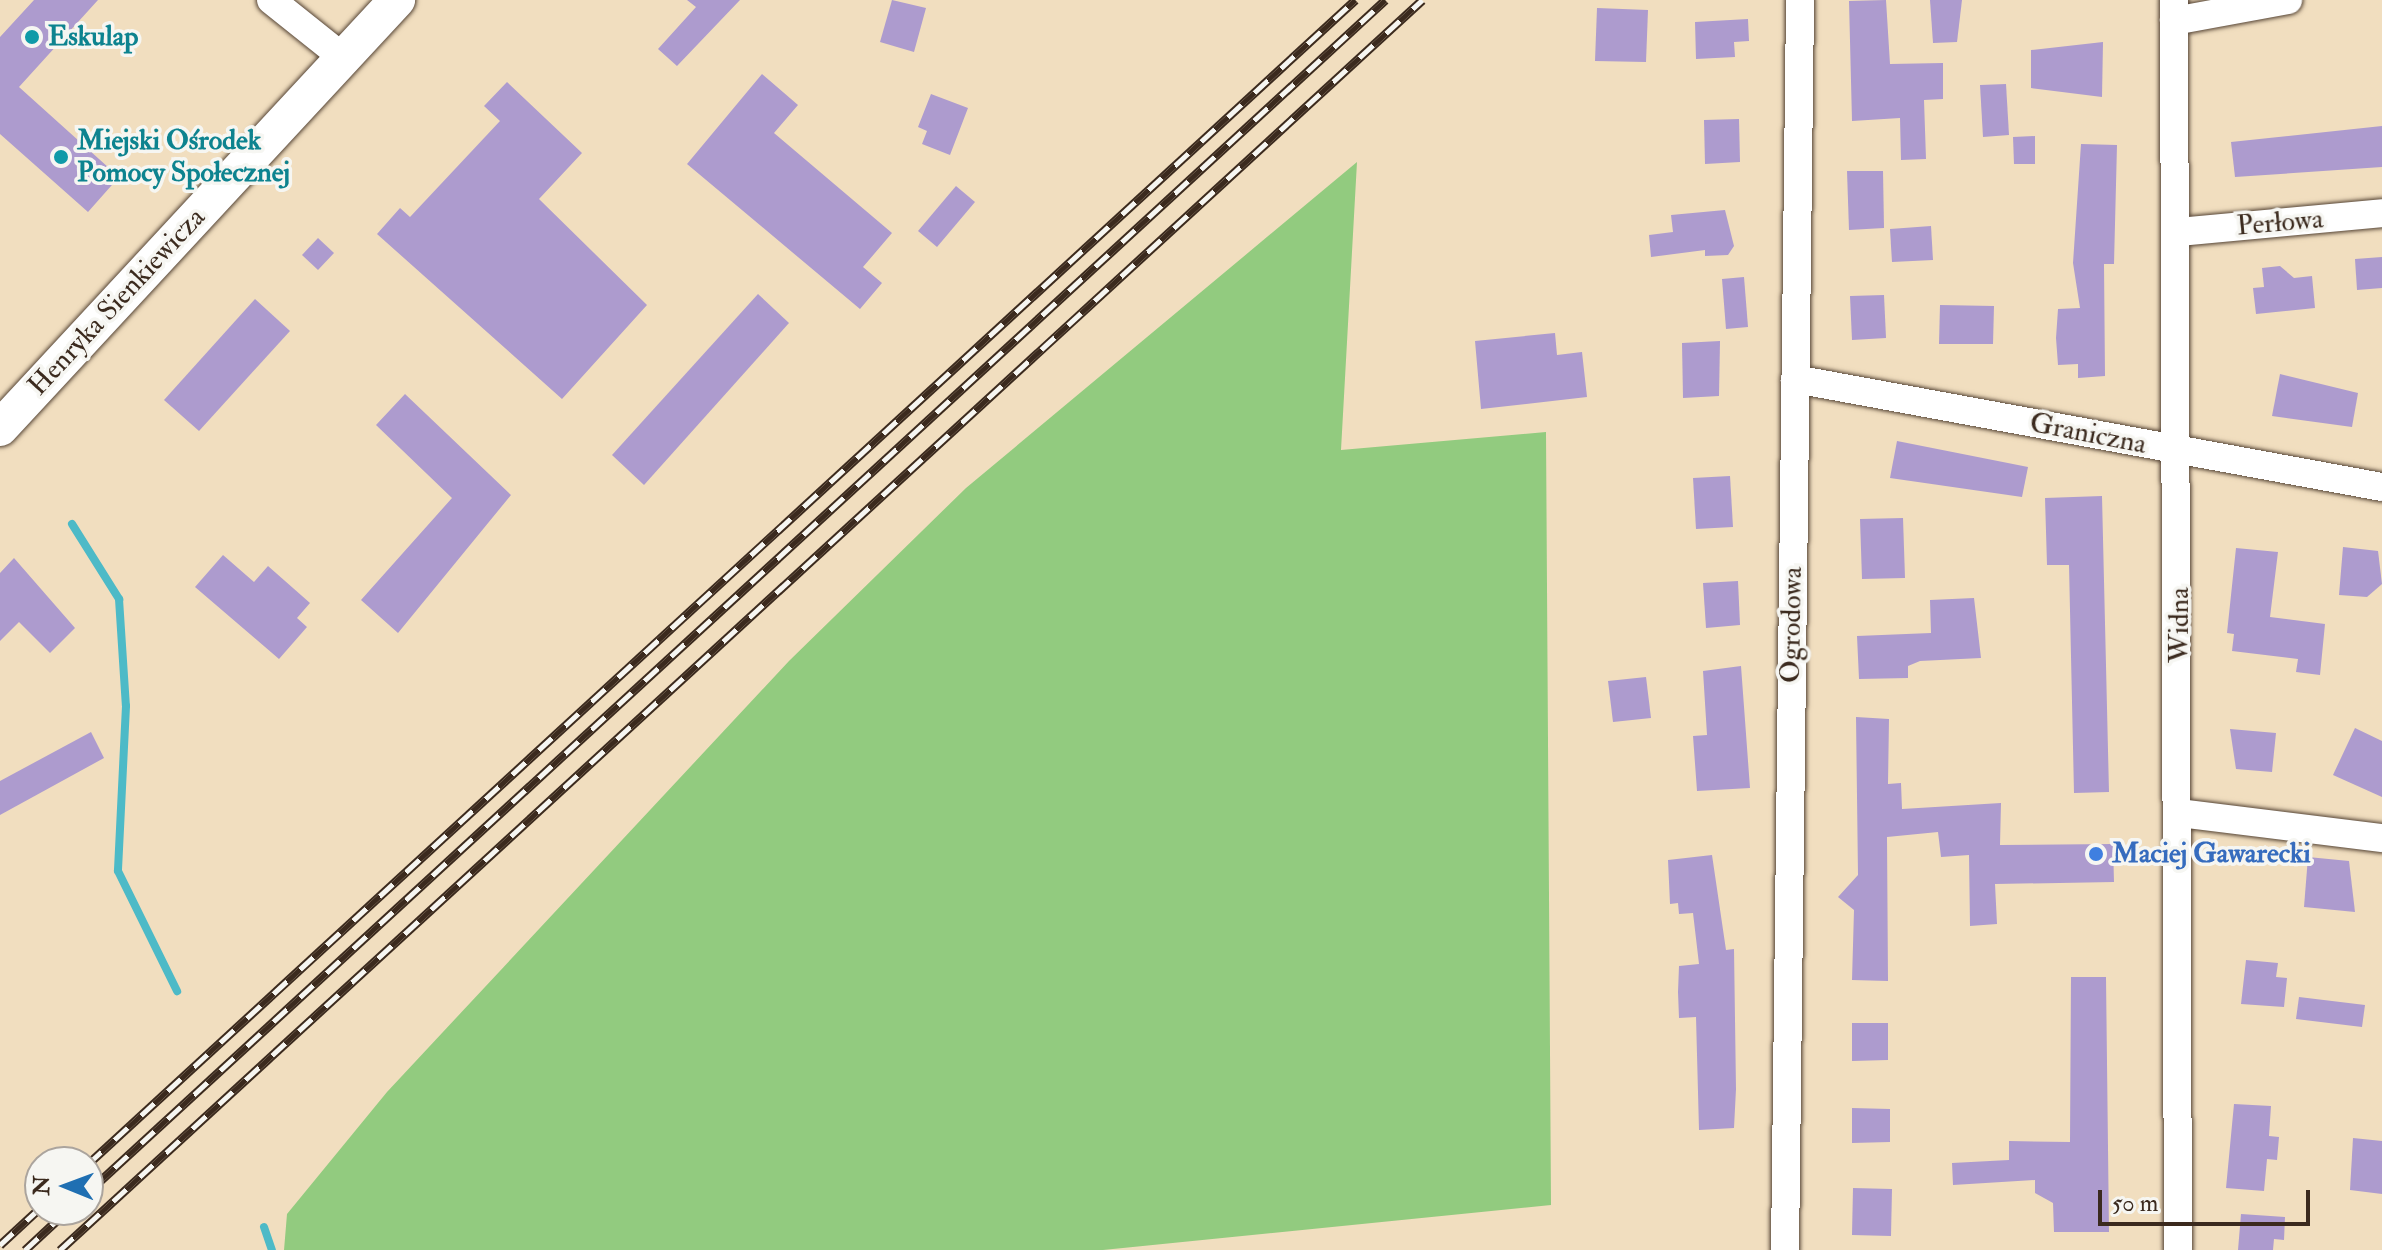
<!DOCTYPE html>
<html>
<head>
<meta charset="utf-8">
<style>
	body { margin:0 }
	#map { position:relative; width:2382px; height:1250px; overflow:hidden; background:#f1debf; font-family:"IM FELL Double Pica",serif }
	div>[style] { position:absolute }
	[style*='--x'] { left:calc(var(--x)*1px); top:calc(var(--y)*1px); width:calc(var(--w)*1px); rotate:calc(var(--a)*1deg) }
	.green>* { inset:0; background:#92cb7f }
	.stream>* { height:8px; margin:-4px; padding:0 4px; transform-origin:4px; border-radius:4px; background:#4dbac7 }
	.building>* { inset:0; background:#ad9bce }
	.roads { filter:drop-shadow(0 0 2px #564536) drop-shadow(0 0 2px #564536) }
	.minor>* { height:28px; margin:-14px; padding:0 14px; transform-origin:14px; border-radius:14px; background:#fff }
	.tertiary>* { height:36px; margin:-18px; padding:0 18px; transform-origin:18px; border-radius:18px; background:#fff }
	.rail>* { height:9px; margin-top:-4.5px; transform-origin:0; background:repeating-linear-gradient(90deg,#f6f6f2 0 18px,#3b2a1e 0 36px); box-sizing:border-box; border-block:2px solid #3b2a1e }
	.dots>* { width:22px; height:22px; translate:-50% -50%; box-sizing:border-box; border:4px solid #f6f6f2; border-radius:50% }
	span { translate:-50% -50%; white-space:nowrap; text-align:center; line-height:1.15; -webkit-text-stroke:7px #f6f6f2; paint-order:stroke }
	.culture-label { font-size:28px; color:#0d838f; font-weight:700 }
	.left { translate:0 -50%; text-align:left }
	.street-label { font-size:28px; color:#3b2a1e }
	.shop-label { font-size:28px; color:#366cbe; font-weight:700 }
	.north { position:absolute; left:24px; top:1146px; width:80px; height:80px; box-sizing:border-box; background:#f6f6f2; border:2px solid #aba49d; border-radius:50%; rotate:271deg; font-size:22px; font-weight:700; line-height:32px; text-align:center; color:#3b2a1e }
	.north::after { content:''; display:block; margin:auto; width:28px; height:36px; background:#1f6fb2; clip-path:polygon(50% 0,100% 100%,50% 72%,0 100%) }
	.scale { position:absolute; left:2098px; top:1190px; width:212px; height:36px; box-sizing:border-box; border:4px solid #3b2a1e; border-top:0; padding-left:10px; font-size:24px; line-height:28px; white-space:nowrap; color:#3b2a1e; -webkit-text-stroke:6px #f6f6f2; paint-order:stroke }
</style>
</head>
<body>
<div id="map">
	<div class="green">
		<div style="clip-path:polygon(1357px 162px,1341px 450px,1546px 432px,1551px 1205px,1103px 1250px,284px 1250px,287px 1214px,387px 1092px,789px 661px,966px 488px)"></div>
	</div>
	<div class="stream">
		<div style="--x:72;--y:524;--w:89;--a:57.9"></div>
		<div style="--x:119;--y:599;--w:107;--a:86.3"></div>
		<div style="--x:126;--y:706;--w:165;--a:92.8"></div>
		<div style="--x:118;--y:871;--w:134;--a:63.8"></div>
		<div style="--x:264;--y:1227;--w:24;--a:71"></div>
	</div>
	<div class="building">
		<div style="clip-path:polygon(34px 0,98px 0,19px 87px,119px 177px,88px 212px,0 134px,0 37px)"></div>
		<div style="clip-path:polygon(687px 0,740px 0,677px 66px,658px 49px,696px 7px)"></div>
		<div style="clip-path:polygon(892px 0,926px 8px,914px 52px,880px 42px)"></div>
		<div style="clip-path:polygon(1886px 0,1890px 64px,1943px 63px,1943px 99px,1924px 100px,1926px 159px,1901px 160px,1900px 118px,1852px 121px,1849px 1px)"></div>
		<div style="clip-path:polygon(1930px 0,1962px 0,1957px 42px,1933px 43px)"></div>
		<div style="clip-path:polygon(1597px 8px,1648px 10px,1646px 62px,1595px 61px)"></div>
		<div style="clip-path:polygon(1748px 19px,1749px 41px,1734px 42px,1735px 57px,1696px 59px,1695px 22px)"></div>
		<div style="clip-path:polygon(2103px 42px,2102px 97px,2031px 88px,2031px 50px)"></div>
		<div style="clip-path:polygon(762px 74px,798px 105px,774px 133px,892px 233px,863px 267px,882px 283px,860px 309px,687px 164px)"></div>
		<div style="clip-path:polygon(507px 82px,582px 153px,539px 199px,647px 305px,562px 399px,377px 234px,400px 208px,410px 217px,500px 121px,484px 106px)"></div>
		<div style="clip-path:polygon(2006px 84px,2009px 135px,1983px 137px,1980px 85px)"></div>
		<div style="clip-path:polygon(931px 94px,968px 108px,950px 155px,922px 144px,927px 131px,918px 127px)"></div>
		<div style="clip-path:polygon(1739px 119px,1740px 162px,1705px 164px,1704px 120px)"></div>
		<div style="clip-path:polygon(2382px 126px,2382px 167px,2235px 177px,2231px 142px)"></div>
		<div style="clip-path:polygon(2035px 136px,2035px 164px,2014px 164px,2013px 137px)"></div>
		<div style="clip-path:polygon(2081px 144px,2117px 145px,2114px 264px,2104px 264px,2105px 376px,2078px 378px,2078px 364px,2058px 365px,2056px 338px,2058px 309px,2080px 308px,2073px 263px)"></div>
		<div style="clip-path:polygon(1847px 171px,1883px 171px,1884px 228px,1849px 230px)"></div>
		<div style="clip-path:polygon(956px 186px,975px 202px,937px 247px,918px 231px)"></div>
		<div style="clip-path:polygon(1725px 210px,1734px 246px,1728px 255px,1705px 256px,1705px 250px,1651px 257px,1649px 235px,1673px 232px,1671px 215px)"></div>
		<div style="clip-path:polygon(1931px 226px,1933px 260px,1892px 262px,1890px 229px)"></div>
		<div style="clip-path:polygon(318px 238px,334px 253px,318px 270px,302px 255px)"></div>
		<div style="clip-path:polygon(2382px 257px,2382px 288px,2357px 290px,2355px 259px)"></div>
		<div style="clip-path:polygon(2280px 266px,2294px 278px,2312px 276px,2315px 308px,2256px 314px,2253px 288px,2264px 287px,2262px 268px)"></div>
		<div style="clip-path:polygon(1744px 277px,1748px 327px,1726px 329px,1722px 279px)"></div>
		<div style="clip-path:polygon(758px 294px,789px 323px,644px 485px,612px 455px)"></div>
		<div style="clip-path:polygon(1884px 295px,1886px 338px,1852px 340px,1850px 296px)"></div>
		<div style="clip-path:polygon(255px 299px,290px 331px,199px 431px,164px 400px)"></div>
		<div style="clip-path:polygon(1940px 305px,1994px 306px,1993px 344px,1939px 344px)"></div>
		<div style="clip-path:polygon(1555px 333px,1557px 355px,1582px 352px,1587px 397px,1481px 409px,1475px 341px)"></div>
		<div style="clip-path:polygon(1720px 341px,1719px 396px,1683px 398px,1682px 343px)"></div>
		<div style="clip-path:polygon(2280px 374px,2358px 393px,2352px 427px,2272px 416px)"></div>
		<div style="clip-path:polygon(405px 394px,511px 495px,398px 633px,361px 600px,452px 498px,376px 425px)"></div>
		<div style="clip-path:polygon(1897px 441px,2028px 467px,2022px 497px,1890px 478px)"></div>
		<div style="clip-path:polygon(1730px 476px,1733px 527px,1696px 529px,1693px 478px)"></div>
		<div style="clip-path:polygon(2102px 496px,2109px 792px,2074px 793px,2069px 565px,2047px 565px,2045px 498px)"></div>
		<div style="clip-path:polygon(1903px 518px,1905px 578px,1862px 579px,1860px 519px)"></div>
		<div style="clip-path:polygon(2343px 547px,2378px 551px,2382px 584px,2367px 597px,2339px 595px)"></div>
		<div style="clip-path:polygon(2236px 548px,2278px 552px,2270px 617px,2325px 624px,2320px 675px,2296px 672px,2298px 659px,2232px 651px,2234px 634px,2227px 633px)"></div>
		<div style="clip-path:polygon(223px 555px,254px 582px,268px 566px,310px 603px,297px 618px,307px 627px,279px 659px,195px 587px)"></div>
		<div style="clip-path:polygon(14px 558px,75px 628px,50px 653px,19px 622px,0 641px,0 573px)"></div>
		<div style="clip-path:polygon(1738px 581px,1740px 625px,1706px 628px,1703px 583px)"></div>
		<div style="clip-path:polygon(1974px 598px,1981px 658px,1920px 661px,1908px 666px,1908px 678px,1859px 679px,1857px 636px,1931px 633px,1930px 600px)"></div>
		<div style="clip-path:polygon(1741px 666px,1750px 788px,1697px 791px,1693px 736px,1707px 735px,1703px 671px)"></div>
		<div style="clip-path:polygon(1646px 677px,1651px 718px,1613px 722px,1608px 681px)"></div>
		<div style="clip-path:polygon(1856px 717px,1889px 719px,1888px 784px,1901px 783px,1902px 809px,2001px 803px,2000px 845px,2113px 844px,2114px 882px,1995px 884px,1997px 924px,1970px 926px,1969px 855px,1941px 857px,1938px 832px,1887px 837px,1888px 981px,1852px 980px,1854px 910px,1838px 897px,1858px 875px)"></div>
		<div style="clip-path:polygon(2355px 728px,2382px 741px,2382px 797px,2333px 775px)"></div>
		<div style="clip-path:polygon(2230px 729px,2276px 733px,2272px 772px,2236px 769px)"></div>
		<div style="clip-path:polygon(91px 732px,104px 758px,0 815px,0 781px)"></div>
		<div style="clip-path:polygon(1712px 855px,1726px 950px,1734px 949px,1736px 1089px,1734px 1128px,1699px 1130px,1696px 1017px,1679px 1018px,1678px 992px,1679px 966px,1699px 964px,1693px 913px,1679px 914px,1678px 903px,1670px 904px,1668px 860px)"></div>
		<div style="clip-path:polygon(2308px 857px,2349px 861px,2355px 912px,2304px 907px)"></div>
		<div style="clip-path:polygon(2246px 960px,2278px 963px,2276px 977px,2287px 978px,2284px 1007px,2241px 1004px)"></div>
		<div style="clip-path:polygon(2071px 977px,2106px 977px,2109px 1232px,2054px 1232px,2053px 1203px,2035px 1193px,2035px 1180px,1953px 1185px,1952px 1163px,2009px 1160px,2009px 1141px,2070px 1142px)"></div>
		<div style="clip-path:polygon(2299px 997px,2365px 1005px,2362px 1027px,2296px 1019px)"></div>
		<div style="clip-path:polygon(1852px 1023px,1888px 1023px,1888px 1060px,1852px 1061px)"></div>
		<div style="clip-path:polygon(2234px 1104px,2271px 1106px,2269px 1136px,2279px 1137px,2277px 1160px,2267px 1159px,2264px 1191px,2226px 1188px)"></div>
		<div style="clip-path:polygon(1852px 1108px,1890px 1109px,1890px 1142px,1852px 1143px)"></div>
		<div style="clip-path:polygon(2353px 1138px,2382px 1141px,2382px 1194px,2350px 1190px)"></div>
		<div style="clip-path:polygon(1853px 1188px,1892px 1189px,1891px 1236px,1852px 1235px)"></div>
		<div style="clip-path:polygon(2241px 1214px,2285px 1217px,2284px 1240px,2274px 1239px,2273px 1250px,2238px 1250px)"></div>
	</div>
	<div class="roads">
		<div class="minor">
			<div style="--x:271;--y:0;--w:95;--a:38.6"></div>
			<div style="--x:2174;--y:0;--w:1250;--a:89.82"></div>
			<div style="--x:2174;--y:21;--w:116;--a:-10.4"></div>
			<div style="--x:2179;--y:232;--w:204;--a:-5.3"></div>
			<div style="--x:1795;--y:379;--w:597;--a:10.43"></div>
			<div style="--x:2180;--y:813;--w:204;--a:7.1"></div>
			<div style="--x:1785;--y:1250;--w:1250;--a:-89.31"></div>
		</div>
		<div class="tertiary">
			<div style="--x:0;--y:428;--w:584;--a:-47.15"></div>
		</div>
	</div>
	<div class="rail">
		<div style="--x:88;--y:1164;--w:1721;--a:-42.57"></div>
		<div style="--x:88;--y:1192;--w:1762;--a:-42.58"></div>
		<div style="--x:0;--y:1245;--w:54;--a:-42.8"></div>
		<div style="--x:25;--y:1250;--w:59;--a:-42.9"></div>
		<div style="--x:60;--y:1250;--w:1849;--a:-42.54"></div>
	</div>
	<div class="dots">
		<div style="left:32px;top:37px;background:#0f9aa8"></div>
		<div style="left:61px;top:157px;background:#0f9aa8"></div>
		<div style="left:2096px;top:854px;background:#3f7fe0"></div>
	</div>
	<div class="culture-label">
		<span class="left" style="left:48px;top:37px">Eskulap</span>
		<span class="left" style="left:77px;top:157px">Miejski Ośrodek<br>Pomocy Społecznej</span>
	</div>
	<div class="street-label">
		<span style="left:2280px;top:223px;rotate:-5deg">Perłowa</span>
		<span style="left:117px;top:302px;rotate:-47deg">Henryka Sienkiewicza</span>
		<span style="left:2088px;top:434px;rotate:11deg">Graniczna</span>
		<span style="left:1792px;top:625px;rotate:-89deg">Ogrodowa</span>
		<span style="left:2180px;top:625px;rotate:-90deg">Widna</span>
	</div>
	<div class="shop-label">
		<span class="left" style="left:2112px;top:854px">Maciej Gawarecki</span>
	</div>
	<div class="north">N</div>
	<div class="scale">50 m</div>
</div>
</body>
</html>
